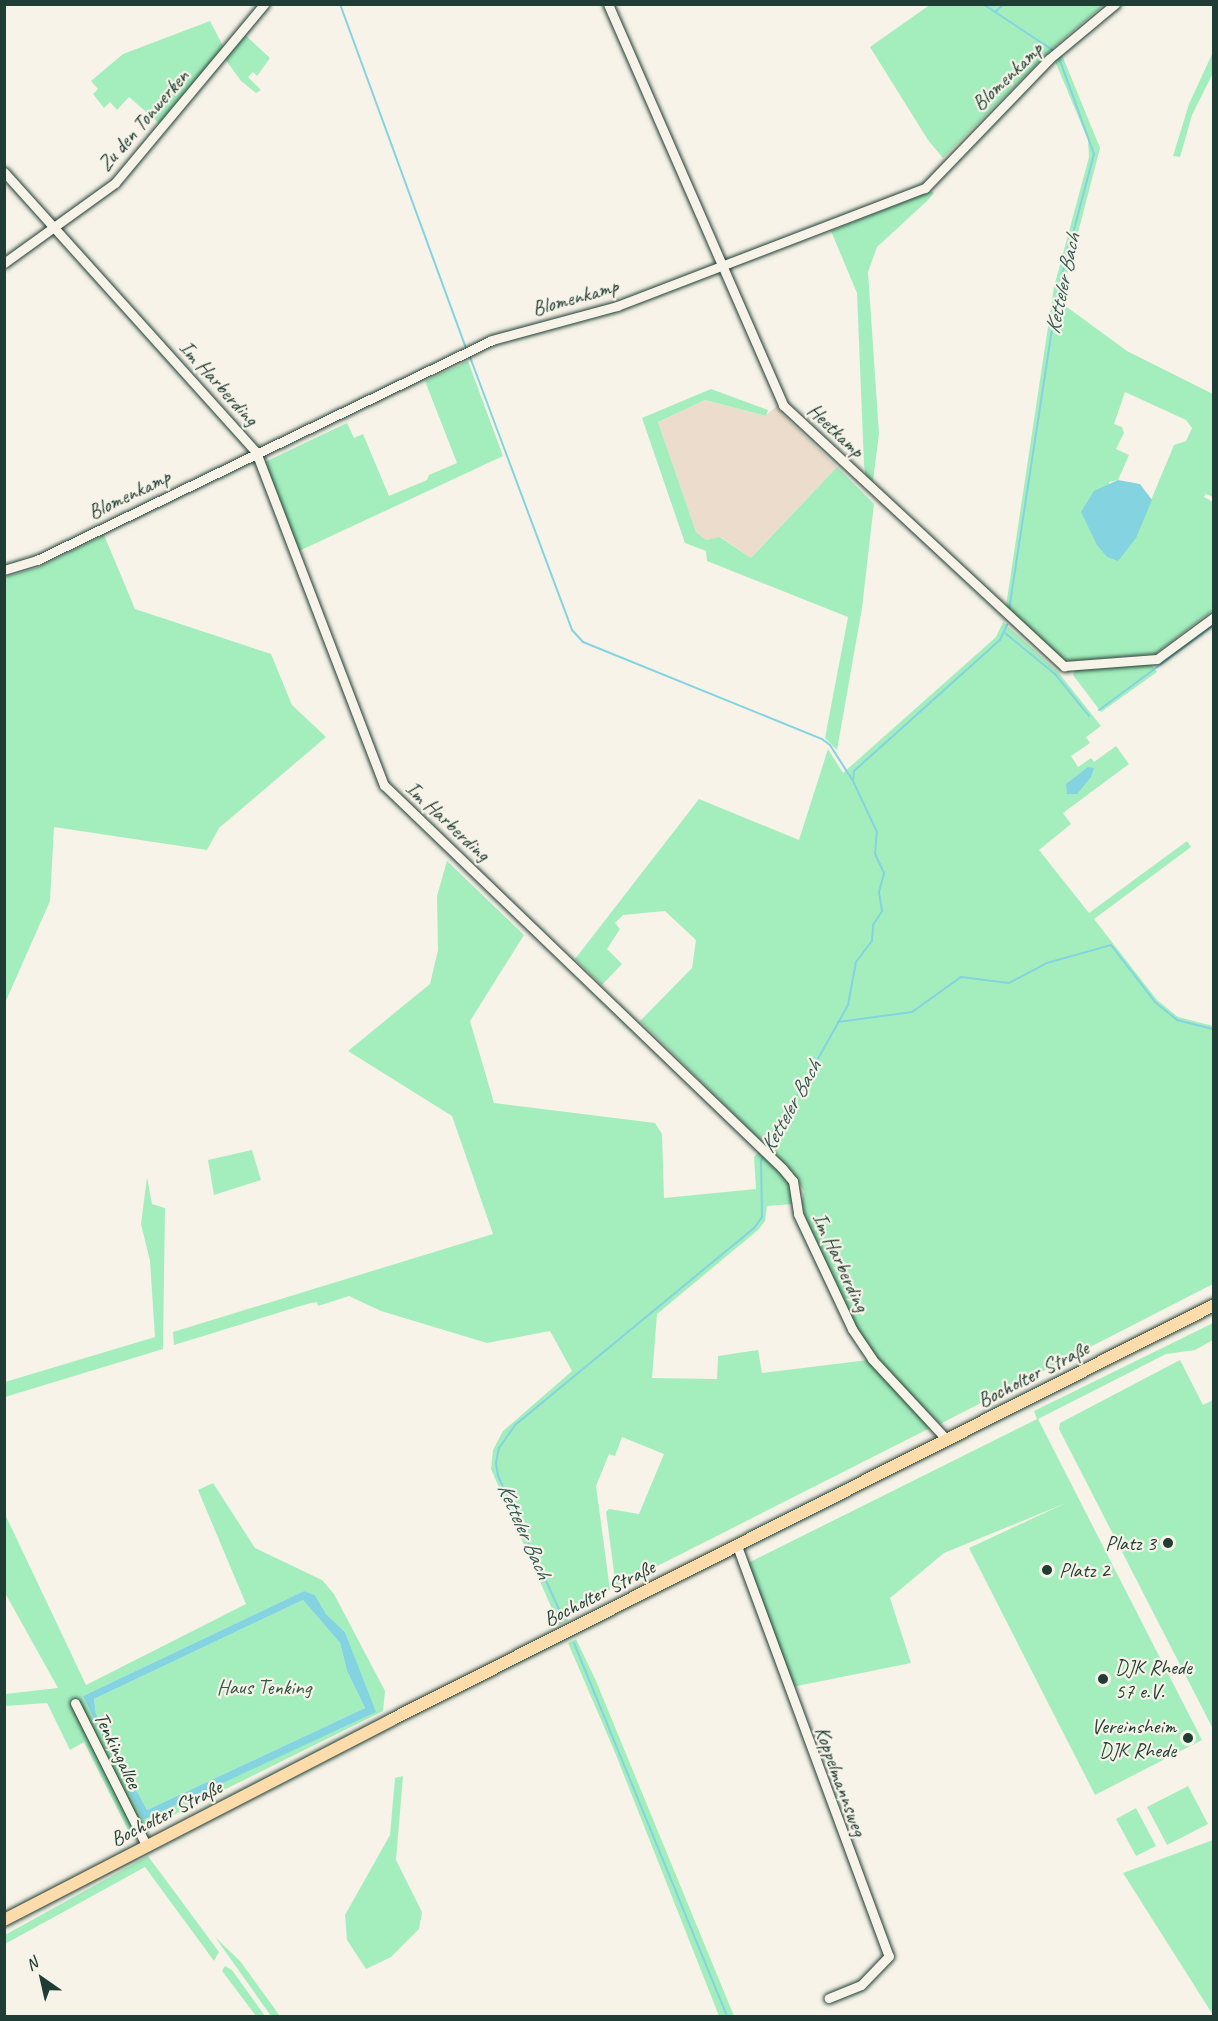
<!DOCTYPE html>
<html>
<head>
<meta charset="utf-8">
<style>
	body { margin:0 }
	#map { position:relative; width:1218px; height:2021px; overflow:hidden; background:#f7f3e8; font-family:Caveat,sans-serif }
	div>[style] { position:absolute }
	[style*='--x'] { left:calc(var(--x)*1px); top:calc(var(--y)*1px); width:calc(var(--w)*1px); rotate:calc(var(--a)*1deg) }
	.built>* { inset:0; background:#ecdccb }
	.green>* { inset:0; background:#a4eebd }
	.water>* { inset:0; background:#84d3e1 }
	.stream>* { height:2px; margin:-1px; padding:0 1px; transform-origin:1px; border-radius:1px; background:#84d3e1 }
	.roads { filter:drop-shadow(0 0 2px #1f3d34) drop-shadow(0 0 2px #1f3d34) }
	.minor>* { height:9px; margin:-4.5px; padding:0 4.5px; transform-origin:4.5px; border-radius:4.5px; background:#f7f3e8 }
	.major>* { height:12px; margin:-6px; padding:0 6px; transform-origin:6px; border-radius:6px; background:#fddcac }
	.dots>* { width:16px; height:16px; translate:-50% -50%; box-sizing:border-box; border:3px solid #f7f3e8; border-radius:50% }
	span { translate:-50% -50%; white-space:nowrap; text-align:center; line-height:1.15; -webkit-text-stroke:4.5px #f7f3e8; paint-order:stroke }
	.street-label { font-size:21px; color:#1f3d34 }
	.poi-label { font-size:21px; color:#1f3d34 }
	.right { translate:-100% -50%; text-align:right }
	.left { translate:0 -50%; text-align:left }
	.park-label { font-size:21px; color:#335849 }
	.water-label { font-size:22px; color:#335b57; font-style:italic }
	.frame { position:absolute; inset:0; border:6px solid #1f3d34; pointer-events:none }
	.north { position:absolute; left:12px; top:1949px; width:60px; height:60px; -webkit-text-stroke:4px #f7f3e8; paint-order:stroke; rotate:326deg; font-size:16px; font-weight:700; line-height:24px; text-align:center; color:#1f3d34 }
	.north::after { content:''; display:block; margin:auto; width:21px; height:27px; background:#1f3d34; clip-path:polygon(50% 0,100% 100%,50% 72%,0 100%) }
</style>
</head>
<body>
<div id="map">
	<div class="built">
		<div style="clip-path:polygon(705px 400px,765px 416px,778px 405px,781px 413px,837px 467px,751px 558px,721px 537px,706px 540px,696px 532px,658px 422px)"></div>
	</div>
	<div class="green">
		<div style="clip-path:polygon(931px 4px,1007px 5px,1104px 5px,1055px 46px,943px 158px,928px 140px,870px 47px)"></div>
		<div style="clip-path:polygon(210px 21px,223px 46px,220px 52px,160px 124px,129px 97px,117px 110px,110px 102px,104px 108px,93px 94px,98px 89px,91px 81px,123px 54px)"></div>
		<div style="clip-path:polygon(245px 35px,270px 58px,257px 76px,253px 72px,248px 77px,261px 90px,256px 93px,241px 81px,225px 59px)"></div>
		<div style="clip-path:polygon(1213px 52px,1213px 73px,1192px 115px,1180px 157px,1173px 156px,1189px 104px)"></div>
		<div style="clip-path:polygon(evenodd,1062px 55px,1100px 148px,1060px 302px,1127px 351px,1213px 394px,1213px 497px,1206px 494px,1204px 497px,1213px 502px,1213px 610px,1155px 654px,1071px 661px,1062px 658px,1006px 606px,1054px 287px,1089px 157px,1088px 140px,1055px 61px,1062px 55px,1125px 392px,1186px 420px,1192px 428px,1186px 441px,1174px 445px,1151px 500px,1129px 546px,1122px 551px,1109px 482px,1118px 480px,1129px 455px,1116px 449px,1124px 433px,1122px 427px,1114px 424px,1125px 392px)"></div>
		<div style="clip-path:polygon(931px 191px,934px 193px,927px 201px,877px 247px,868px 272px,879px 434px,873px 481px,866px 477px,864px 465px,857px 293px,831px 231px)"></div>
		<div style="clip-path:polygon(468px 361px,503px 456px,299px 551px,265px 462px,347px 423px,354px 438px,363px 434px,389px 496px,427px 480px,429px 475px,457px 463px,425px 381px)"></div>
		<div style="clip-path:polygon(711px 389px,768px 410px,766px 416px,705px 400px,658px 422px,696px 532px,706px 540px,720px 537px,751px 558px,837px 467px,874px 504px,862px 608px,837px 750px,825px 738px,848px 617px,707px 561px,706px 551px,685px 543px,642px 418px)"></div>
		<div style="clip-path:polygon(104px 535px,135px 609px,271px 654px,292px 705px,326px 737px,219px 828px,207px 850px,54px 827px,50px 901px,5px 1003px,5px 577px,39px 567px)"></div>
		<div style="clip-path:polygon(1003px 622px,1058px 672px,1101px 726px,1086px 737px,1090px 743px,1071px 756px,1078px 767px,1091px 758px,1094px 762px,1116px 746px,1129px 764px,1063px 813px,1071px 824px,1039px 850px,1089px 913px,1187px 841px,1191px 847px,1094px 919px,1157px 1000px,1178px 1017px,1213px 1026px,1213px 1284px,940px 1424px,876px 1359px,858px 1335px,809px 1232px,802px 1203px,804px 1191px,793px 1172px,640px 1021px,692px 968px,696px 940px,665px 911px,623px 915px,615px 923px,620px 929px,607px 949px,622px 964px,602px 985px,575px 959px,699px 799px,799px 840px,828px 749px,843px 773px,996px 637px)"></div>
		<div style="clip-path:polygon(1151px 664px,1157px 672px,1101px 712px,1073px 675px,1075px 670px)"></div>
		<div style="clip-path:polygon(447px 861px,524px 935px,470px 1021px,494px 1103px,655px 1123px,662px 1134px,664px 1198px,756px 1189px,754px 1157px,760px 1151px,789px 1183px,792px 1204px,767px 1206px,765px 1221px,758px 1230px,657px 1314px,652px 1378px,717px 1379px,718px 1356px,758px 1350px,762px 1373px,868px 1360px,932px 1427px,616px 1587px,606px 1512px,609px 1509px,639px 1514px,664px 1454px,622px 1437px,615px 1456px,609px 1454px,596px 1486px,610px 1590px,565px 1611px,568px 1620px,559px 1625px,491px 1469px,493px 1450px,503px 1431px,572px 1371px,550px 1331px,487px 1343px,381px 1311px,349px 1296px,318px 1306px,317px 1302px,307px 1304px,174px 1345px,173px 1332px,493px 1234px,452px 1116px,348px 1051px,430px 984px,438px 950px,437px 896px)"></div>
		<div style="clip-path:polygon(252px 1150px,261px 1180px,214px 1195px,208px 1160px)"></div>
		<div style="clip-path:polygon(147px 1177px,152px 1204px,165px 1208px,163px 1349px,5px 1397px,5px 1382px,155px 1337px,150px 1261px,141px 1224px)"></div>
		<div style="clip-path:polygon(1213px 1323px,1213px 1340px,1195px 1350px,1166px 1354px,1038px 1419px,1202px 1740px,1095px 1795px,969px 1548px,1066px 1503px,944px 1553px,890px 1598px,911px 1663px,792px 1687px,746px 1564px,1037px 1419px,1034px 1411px)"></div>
		<div style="clip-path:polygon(1180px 1360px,1203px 1405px,1213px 1400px,1213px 1729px,1059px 1429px,1060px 1423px)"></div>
		<div style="clip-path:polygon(evenodd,213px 1483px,255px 1548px,322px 1580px,334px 1594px,385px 1691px,383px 1711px,131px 1836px,84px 1742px,70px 1750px,47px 1703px,5px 1706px,5px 1694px,58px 1688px,5px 1593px,4px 1512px,86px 1685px,246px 1604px,198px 1490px,213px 1483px,304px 1591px,315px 1595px,326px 1614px,345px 1632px,375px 1712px,143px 1819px,83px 1696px,304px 1591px)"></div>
		<div style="clip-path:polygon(303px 1600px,340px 1643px,347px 1671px,365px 1708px,147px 1810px,96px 1714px,94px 1699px)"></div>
		<div style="clip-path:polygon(576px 1639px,596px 1681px,734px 2016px,719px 2016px,614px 1750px,568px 1643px)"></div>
		<div style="clip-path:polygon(403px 1776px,396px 1860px,422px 1912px,419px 1929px,391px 1957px,366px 1969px,347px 1940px,345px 1915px,390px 1835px,395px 1778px)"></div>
		<div style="clip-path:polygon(1188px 1786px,1208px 1824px,1167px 1845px,1147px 1807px)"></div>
		<div style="clip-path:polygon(1136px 1808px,1156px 1846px,1136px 1856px,1116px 1819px)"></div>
		<div style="clip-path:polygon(1213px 1840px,1214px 1840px,1213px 2015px,1123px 1873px)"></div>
		<div style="clip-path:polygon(148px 1856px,219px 1952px,214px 1961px,145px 1867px,5px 1944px,5px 1935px)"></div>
		<div style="clip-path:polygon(215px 1937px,240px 1961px,280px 2016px,271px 2016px)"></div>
		<div style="clip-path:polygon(225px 1966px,232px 1970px,265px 2016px,256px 2016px,222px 1971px)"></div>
	</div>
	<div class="water">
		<div style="clip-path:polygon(1118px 480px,1140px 484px,1152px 500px,1136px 538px,1118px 561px,1107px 557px,1097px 545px,1081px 512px,1094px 491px)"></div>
		<div style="clip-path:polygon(1088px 767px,1094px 768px,1091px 777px,1077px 794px,1067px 794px,1066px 784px)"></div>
		<div style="clip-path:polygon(evenodd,304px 1591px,315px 1595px,326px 1614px,345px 1632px,376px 1712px,143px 1820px,83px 1696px,304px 1591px,303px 1600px,340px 1643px,347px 1671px,365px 1708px,147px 1810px,96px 1714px,94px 1699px,303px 1600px)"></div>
	</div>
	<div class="stream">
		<div style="--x:340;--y:4;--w:366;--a:69.9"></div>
		<div style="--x:983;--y:4;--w:85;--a:33.5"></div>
		<div style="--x:995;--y:12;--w:12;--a:-42"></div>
		<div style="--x:470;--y:357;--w:291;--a:69.5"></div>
		<div style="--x:572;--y:630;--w:16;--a:47"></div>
		<div style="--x:583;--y:642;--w:258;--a:22.1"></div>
		<div style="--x:822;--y:739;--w:10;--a:37"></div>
		<div style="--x:830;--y:745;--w:43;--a:57.4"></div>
		<div style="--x:1009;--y:610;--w:324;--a:-81.3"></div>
		<div style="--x:1058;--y:290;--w:141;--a:-75.2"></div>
		<div style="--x:1094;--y:154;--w:105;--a:-110"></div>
		<div style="--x:1005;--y:633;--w:65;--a:39.4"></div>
		<div style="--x:1055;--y:674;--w:54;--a:51"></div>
		<div style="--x:1099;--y:710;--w:143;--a:-36.5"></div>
		<div style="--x:838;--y:1022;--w:75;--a:-7.7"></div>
		<div style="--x:912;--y:1012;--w:60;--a:-35.5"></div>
		<div style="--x:961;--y:977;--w:48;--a:7.1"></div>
		<div style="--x:1009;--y:983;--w:43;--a:-27.8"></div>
		<div style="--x:1047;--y:963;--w:66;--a:-15.7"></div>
		<div style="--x:1111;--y:945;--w:72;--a:52.3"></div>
		<div style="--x:1155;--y:1002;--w:28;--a:39"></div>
		<div style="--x:1177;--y:1020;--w:38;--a:14"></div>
		<div style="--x:767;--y:1150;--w:166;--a:-60.8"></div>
		<div style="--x:848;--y:1005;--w:44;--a:-79.5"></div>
		<div style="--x:856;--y:962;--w:26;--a:-53"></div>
		<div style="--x:872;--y:941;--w:16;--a:-86"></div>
		<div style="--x:873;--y:925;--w:17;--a:-57"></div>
		<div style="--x:882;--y:911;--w:19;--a:-99"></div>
		<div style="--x:879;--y:892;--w:20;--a:-75"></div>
		<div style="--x:884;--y:873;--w:21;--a:-115"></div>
		<div style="--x:875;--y:854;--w:22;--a:-85"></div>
		<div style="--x:877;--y:832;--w:56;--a:-115.2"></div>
		<div style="--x:853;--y:781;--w:10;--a:-84"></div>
		<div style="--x:854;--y:771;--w:196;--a:-41.9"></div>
		<div style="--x:1000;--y:640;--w:17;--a:-65"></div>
		<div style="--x:563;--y:1618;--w:156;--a:-114.6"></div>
		<div style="--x:498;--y:1476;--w:13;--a:-99"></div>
		<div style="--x:496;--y:1463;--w:15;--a:-79"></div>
		<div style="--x:499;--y:1448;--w:28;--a:-55"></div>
		<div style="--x:515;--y:1425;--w:311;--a:-39.5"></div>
		<div style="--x:755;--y:1227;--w:12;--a:-55"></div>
		<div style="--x:762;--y:1217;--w:56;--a:-91"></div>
		<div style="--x:761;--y:1161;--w:7;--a:-63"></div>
		<div style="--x:574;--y:1643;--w:403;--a:67.7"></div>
	</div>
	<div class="roads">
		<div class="minor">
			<div style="--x:608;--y:4;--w:438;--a:66.4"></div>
			<div style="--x:783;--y:405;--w:384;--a:42.9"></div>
			<div style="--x:1064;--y:666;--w:93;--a:-4.3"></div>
			<div style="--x:1157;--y:659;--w:71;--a:-36.4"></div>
			<div style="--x:4;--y:172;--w:377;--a:48"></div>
			<div style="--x:256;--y:452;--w:357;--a:69"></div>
			<div style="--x:384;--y:785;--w:552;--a:43.9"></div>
			<div style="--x:782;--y:1168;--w:17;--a:50"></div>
			<div style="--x:793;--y:1181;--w:33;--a:81"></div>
			<div style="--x:798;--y:1214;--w:127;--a:64.8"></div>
			<div style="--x:852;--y:1329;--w:36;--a:56"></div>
			<div style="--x:872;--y:1359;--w:109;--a:47.2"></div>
			<div style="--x:4;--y:263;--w:137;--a:-35.8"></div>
			<div style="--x:115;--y:183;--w:233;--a:-50.2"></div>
			<div style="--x:4;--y:570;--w:34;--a:-17"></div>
			<div style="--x:37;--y:560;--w:505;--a:-25.8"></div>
			<div style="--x:492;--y:340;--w:130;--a:-15.2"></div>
			<div style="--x:617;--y:306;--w:330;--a:-21"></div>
			<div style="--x:925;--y:188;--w:179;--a:-46.1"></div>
			<div style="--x:1049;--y:59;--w:86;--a:-39.8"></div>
			<div style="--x:737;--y:1546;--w:437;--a:69.7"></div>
			<div style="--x:889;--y:1956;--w:40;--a:134"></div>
			<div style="--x:861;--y:1985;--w:35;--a:158"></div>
			<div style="--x:75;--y:1703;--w:159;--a:63.4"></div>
		</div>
		<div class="major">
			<div style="--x:4;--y:1920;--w:436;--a:-27.3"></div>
			<div style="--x:391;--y:1720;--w:922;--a:-26.76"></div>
		</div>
	</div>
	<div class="dots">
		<div style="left:1168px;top:1543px;background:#1f3d34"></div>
		<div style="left:1047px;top:1570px;background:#1f3d34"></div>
		<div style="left:1103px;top:1679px;background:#1f3d34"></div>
		<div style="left:1188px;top:1738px;background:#1f3d34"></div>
	</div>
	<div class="street-label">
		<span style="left:1007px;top:76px;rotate:-44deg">Blomenkamp</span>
		<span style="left:143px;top:120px;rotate:-49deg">Zu den Tonwerken</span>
		<span style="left:575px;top:297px;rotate:-16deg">Blomenkamp</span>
		<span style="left:219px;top:383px;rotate:48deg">Im Harberding</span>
		<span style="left:836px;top:430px;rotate:43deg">Heetkamp</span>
		<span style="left:129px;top:494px;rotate:-26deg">Blomenkamp</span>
		<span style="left:448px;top:821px;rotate:43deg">Im Harberding</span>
		<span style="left:841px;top:1262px;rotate:65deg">Im Harberding</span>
		<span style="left:1033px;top:1374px;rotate:-27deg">Bocholter Straße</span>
		<span style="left:599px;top:1593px;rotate:-27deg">Bocholter Straße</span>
		<span style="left:118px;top:1750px;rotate:64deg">Tenkingallee</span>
		<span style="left:841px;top:1781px;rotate:70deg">Koppelmannsweg</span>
		<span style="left:166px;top:1813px;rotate:-27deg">Bocholter Straße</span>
	</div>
	<div class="poi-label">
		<span class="right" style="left:1156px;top:1543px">Platz 3</span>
		<span class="left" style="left:1059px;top:1570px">Platz 2</span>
		<span class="left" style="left:1115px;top:1679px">DJK Rhede<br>57 e.V.</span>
		<span class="right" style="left:1176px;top:1738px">Vereinsheim<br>DJK Rhede</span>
	</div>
	<div class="park-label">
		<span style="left:264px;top:1687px">Haus Tenking</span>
	</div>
	<div class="water-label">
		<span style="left:1063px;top:284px;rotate:-78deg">Ketteler Bach</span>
		<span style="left:791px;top:1107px;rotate:-61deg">Ketteler Bach</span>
		<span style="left:524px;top:1531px;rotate:66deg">Ketteler Bach</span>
	</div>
	<div class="frame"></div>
	<div class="north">N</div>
</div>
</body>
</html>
